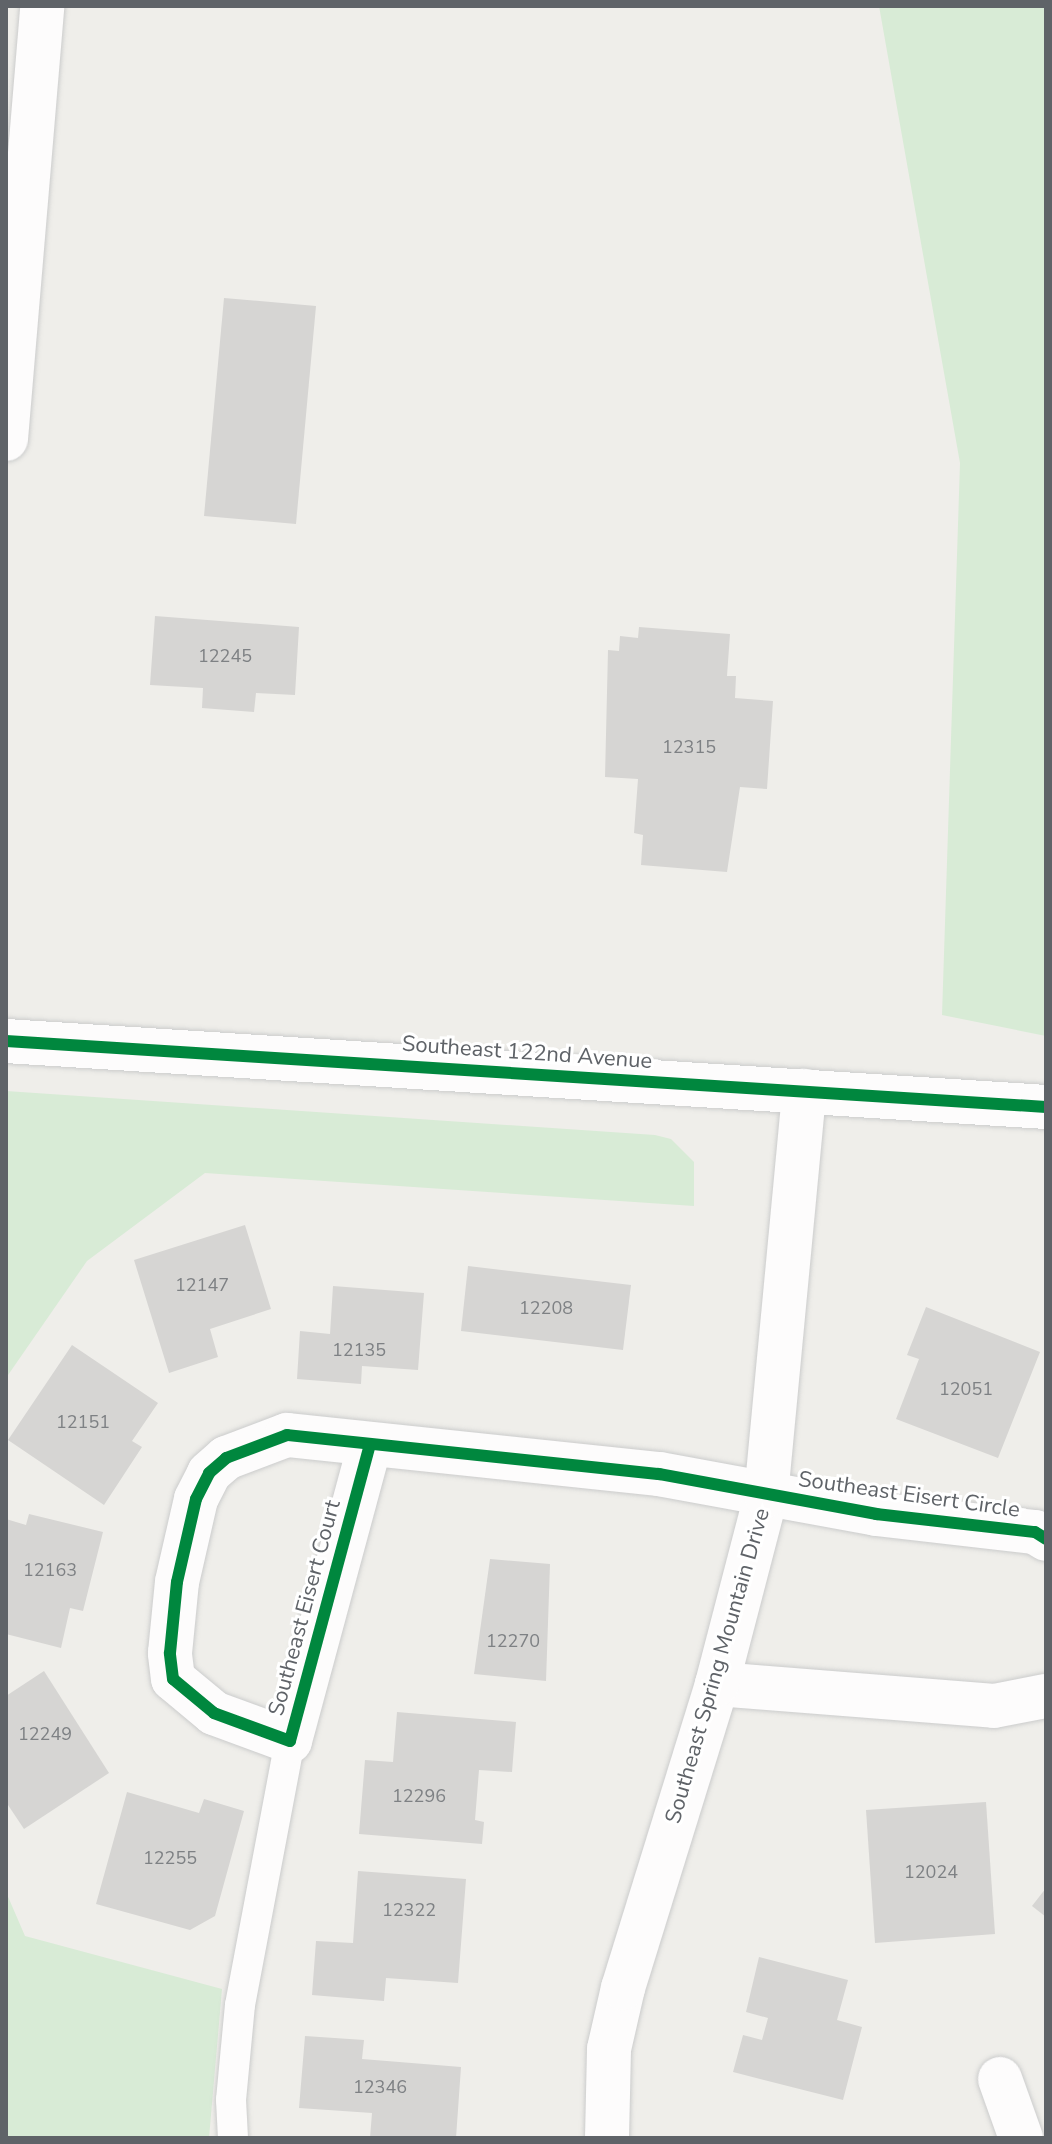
<!DOCTYPE html>
<html>
<head>
<meta charset="utf-8">
<style>
	body { margin:0 }
	#map { position:relative; width:1052px; height:2144px; overflow:hidden; background:#efeeea; font-family:"Nunito Sans",sans-serif }
	div>[style] { position:absolute }
	[style*='--x'] { left:calc(var(--x)*1px); top:calc(var(--y)*1px); width:calc(var(--w)*1px); rotate:calc(var(--a)*1deg) }
	.green>* { inset:0; background:#d8ebd6 }
	.building>* { inset:0; background:#d6d5d3 }
	.roads { filter:drop-shadow(0 0 2px #cbcccc) drop-shadow(0 0 2px #cbcccc) }
	.service>* { height:30px; margin:-15px; padding:0 15px; transform-origin:15px; border-radius:15px; background:#fdfcfc }
	.minor>* { height:44px; margin:-22px; padding:0 22px; transform-origin:22px; border-radius:22px; background:#fdfcfc }
	.secondary>* { height:44px; margin:-22px; padding:0 22px; transform-origin:22px; border-radius:22px; background:#fdfcfc }
	.cycleway>* { height:12px; margin:-6px; padding:0 6px; transform-origin:6px; border-radius:6px; background:#00873e }
	span { translate:-50% -50%; white-space:nowrap; text-align:center; line-height:1.15; -webkit-text-stroke:6px #fff; paint-order:stroke }
	.number-label { font-size:18px; color:#7e8184 }
	.number-label span { -webkit-text-stroke-width:0 }
	.street-label { font-size:22px; color:#5f6368 }
	.frame { position:absolute; inset:0; border:8px solid #5f6368; pointer-events:none }
</style>
</head>
<body>
<div id="map">
	<div class="green">
		<div style="clip-path:polygon(879px 6px,1046px 6px,1046px 1036px,942px 1015px,960px 463px)"></div>
		<div style="clip-path:polygon(6px 1091px,655px 1135px,671px 1139px,694px 1162px,694px 1206px,205px 1173px,87px 1261px,6px 1378px)"></div>
		<div style="clip-path:polygon(6px 1892px,25px 1936px,222px 1989px,209px 2138px,6px 2138px)"></div>
	</div>
	<div class="building">
		<div style="clip-path:polygon(224px 298px,316px 306px,296px 524px,204px 516px)"></div>
		<div style="clip-path:polygon(155px 616px,299px 627px,295px 695px,256px 693px,254px 712px,202px 708px,203px 688px,150px 685px)"></div>
		<div style="clip-path:polygon(639px 627px,730px 634px,727px 676px,736px 676px,735px 698px,773px 701px,767px 789px,740px 787px,727px 872px,641px 865px,643px 835px,634px 833px,638px 779px,605px 777px,608px 650px,619px 651px,620px 636px,638px 638px)"></div>
		<div style="clip-path:polygon(245px 1225px,271px 1309px,210px 1329px,218px 1357px,169px 1373px,134px 1260px)"></div>
		<div style="clip-path:polygon(468px 1266px,631px 1285px,623px 1350px,461px 1331px)"></div>
		<div style="clip-path:polygon(333px 1286px,424px 1293px,418px 1370px,362px 1366px,361px 1384px,297px 1379px,300px 1331px,330px 1334px)"></div>
		<div style="clip-path:polygon(926px 1307px,1040px 1352px,998px 1458px,896px 1419px,919px 1359px,907px 1355px)"></div>
		<div style="clip-path:polygon(72px 1345px,158px 1403px,132px 1441px,142px 1447px,104px 1505px,8px 1440px)"></div>
		<div style="clip-path:polygon(29px 1514px,103px 1532px,83px 1611px,70px 1608px,61px 1648px,6px 1634px,6px 1519px,26px 1525px)"></div>
		<div style="clip-path:polygon(490px 1559px,550px 1564px,546px 1681px,474px 1674px)"></div>
		<div style="clip-path:polygon(44px 1671px,109px 1773px,24px 1829px,6px 1802px,6px 1696px)"></div>
		<div style="clip-path:polygon(397px 1712px,516px 1722px,512px 1772px,479px 1770px,475px 1820px,484px 1822px,482px 1844px,359px 1834px,365px 1760px,393px 1762px)"></div>
		<div style="clip-path:polygon(127px 1792px,199px 1813px,204px 1799px,244px 1811px,215px 1916px,190px 1930px,96px 1904px)"></div>
		<div style="clip-path:polygon(986px 1802px,995px 1934px,875px 1943px,866px 1810px)"></div>
		<div style="clip-path:polygon(358px 1871px,466px 1879px,458px 1983px,386px 1978px,384px 2001px,312px 1995px,316px 1941px,353px 1943px)"></div>
		<div style="clip-path:polygon(1046px 1888px,1046px 1917px,1032px 1906px)"></div>
		<div style="clip-path:polygon(759px 1957px,848px 1980px,837px 2020px,862px 2027px,843px 2100px,733px 2072px,743px 2035px,762px 2040px,768px 2018px,746px 2012px)"></div>
		<div style="clip-path:polygon(305px 2036px,364px 2040px,362px 2059px,461px 2067px,456px 2138px,370px 2138px,372px 2113px,299px 2108px)"></div>
	</div>
	<div class="roads">
		<div class="service">
			<div style="--x:233;--y:2138;--w:38;--a:-93"></div>
			<div style="--x:231;--y:2100;--w:95;--a:-84.6"></div>
			<div style="--x:240;--y:2005;--w:269;--a:-79.3"></div>
		</div>
		<div class="minor">
			<div style="--x:6;--y:439;--w:434;--a:-85.2"></div>
			<div style="--x:369;--y:1448;--w:303;--a:105.1"></div>
			<div style="--x:290;--y:1741;--w:81;--a:-159.8"></div>
			<div style="--x:214;--y:1713;--w:53;--a:-140.3"></div>
			<div style="--x:173;--y:1679;--w:26;--a:-97"></div>
			<div style="--x:170;--y:1653;--w:71;--a:-84.4"></div>
			<div style="--x:177;--y:1582;--w:85;--a:-77.1"></div>
			<div style="--x:196;--y:1499;--w:29;--a:-63"></div>
			<div style="--x:209;--y:1473;--w:23;--a:-41"></div>
			<div style="--x:226;--y:1458;--w:65;--a:-20.7"></div>
			<div style="--x:287;--y:1435;--w:374;--a:6"></div>
			<div style="--x:659;--y:1474;--w:221;--a:10.4"></div>
			<div style="--x:876;--y:1514;--w:160;--a:6.5"></div>
			<div style="--x:1035;--y:1532;--w:13;--a:32"></div>
			<div style="--x:717;--y:1684;--w:278;--a:4.5"></div>
			<div style="--x:994;--y:1706;--w:53;--a:-10.9"></div>
			<div style="--x:1000;--y:2079;--w:63;--a:70.4"></div>
			<div style="--x:607;--y:2138;--w:89;--a:-88.7"></div>
			<div style="--x:609;--y:2049;--w:63;--a:-77.1"></div>
			<div style="--x:623;--y:1988;--w:318;--a:-72.8"></div>
			<div style="--x:717;--y:1684;--w:194;--a:-75.4"></div>
			<div style="--x:766;--y:1496;--w:407;--a:-84.6"></div>
		</div>
		<div class="secondary">
			<div style="--x:6;--y:1041;--w:1042;--a:3.63"></div>
		</div>
	</div>
	<div class="cycleway">
		<div style="--x:6;--y:1041;--w:1042;--a:3.63"></div>
		<div style="--x:369;--y:1448;--w:303;--a:105.1"></div>
		<div style="--x:290;--y:1741;--w:81;--a:-159.8"></div>
		<div style="--x:214;--y:1713;--w:53;--a:-140.3"></div>
		<div style="--x:173;--y:1679;--w:26;--a:-97"></div>
		<div style="--x:170;--y:1653;--w:71;--a:-84.4"></div>
		<div style="--x:177;--y:1582;--w:85;--a:-77.1"></div>
		<div style="--x:196;--y:1499;--w:29;--a:-63"></div>
		<div style="--x:209;--y:1473;--w:23;--a:-41"></div>
		<div style="--x:226;--y:1458;--w:65;--a:-20.7"></div>
		<div style="--x:287;--y:1435;--w:374;--a:6"></div>
		<div style="--x:659;--y:1474;--w:221;--a:10.4"></div>
		<div style="--x:876;--y:1514;--w:160;--a:6.5"></div>
		<div style="--x:1035;--y:1532;--w:13;--a:32"></div>
	</div>
	<div class="number-label">
		<span style="left:225px;top:656px">12245</span>
		<span style="left:689px;top:747px">12315</span>
		<span style="left:202px;top:1285px">12147</span>
		<span style="left:546px;top:1308px">12208</span>
		<span style="left:359px;top:1350px">12135</span>
		<span style="left:966px;top:1389px">12051</span>
		<span style="left:83px;top:1422px">12151</span>
		<span style="left:50px;top:1570px">12163</span>
		<span style="left:513px;top:1641px">12270</span>
		<span style="left:45px;top:1734px">12249</span>
		<span style="left:419px;top:1796px">12296</span>
		<span style="left:170px;top:1858px">12255</span>
		<span style="left:931px;top:1872px">12024</span>
		<span style="left:409px;top:1910px">12322</span>
		<span style="left:380px;top:2087px">12346</span>
	</div>
	<div class="street-label">
		<span style="left:527px;top:1053px;rotate:4deg">Southeast 122nd Avenue</span>
		<span style="left:909px;top:1495px;rotate:8deg">Southeast Eisert Circle</span>
		<span style="left:305px;top:1608px;rotate:-75deg">Southeast Eisert Court</span>
		<span style="left:718px;top:1666px;rotate:-74deg">Southeast Spring Mountain Drive</span>
	</div>
	<div class="frame"></div>
</div>
</body>
</html>
